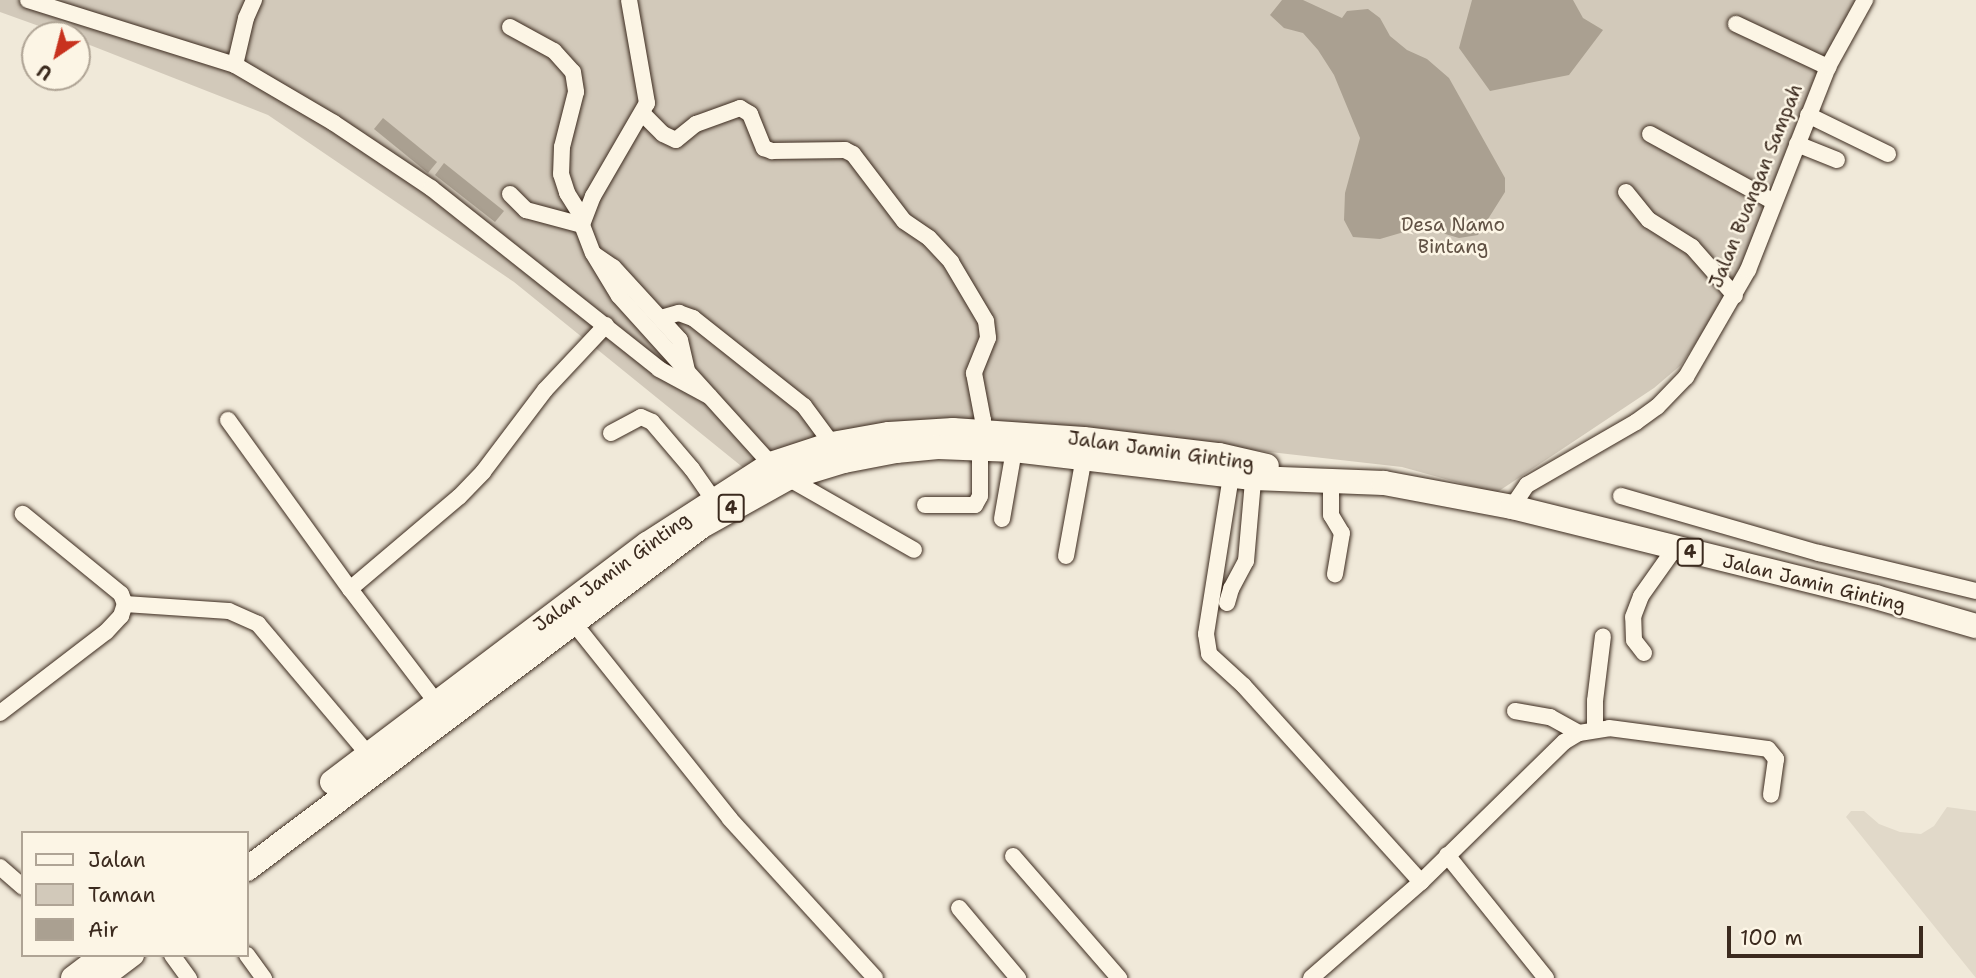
<!DOCTYPE html>
<html>
<head>
<meta charset="utf-8">
<style>
	body { margin:0 }
	#map { position:relative; width:1976px; height:978px; overflow:hidden; background:#f0e9d9; font-family:"Shantell Sans",sans-serif }
	div>[style] { position:absolute }
	[style*='--x'] { left:calc(var(--x)*1px); top:calc(var(--y)*1px); width:calc(var(--w)*1px); rotate:calc(var(--a)*1deg) }
	.built>* { inset:0; background:#e1d9c9 }
	.green>* { inset:0; background:#d2c9ba }
	.water>* { inset:0; background:#aaa091 }
	.roads { filter:drop-shadow(0 0 2px #3b2a1e) drop-shadow(0 0 2px #3b2a1e) }
	.minor>* { height:16px; margin:-8px; padding:0 8px; transform-origin:8px; border-radius:8px; background:#fcf5e5 }
	.highway>* { height:24px; margin:-12px; padding:0 12px; transform-origin:12px; border-radius:12px; background:#fcf5e5 }
	span { translate:-50% -50%; white-space:nowrap; text-align:center; line-height:1.15; -webkit-text-stroke:5px #fcf5e5; paint-order:stroke }
	.shield-label span { padding:2px 5px; background:#fcf5e5; border:2px solid; border-radius:5px; -webkit-text-stroke-width:0 }
	.shield-label { font-size:18px; color:#3b2a1e; font-weight:700 }
	.street-label { font-size:19px; color:#3b2a1e }
	.park-label { font-size:19px; color:#615245 }
	.legend { position:absolute; left:21px; top:831px; width:228px; height:126px; box-sizing:border-box; background:#fcf5e5; border:2px solid #afa495; margin:0; padding:9px 12px; list-style:none; font-size:21px; color:#3b2a1e }
	.legend li { display:flex; align-items:center; gap:14px; height:35px }
	.legend b { width:35px; border:2px solid #afa495 }
	.north { position:absolute; left:21px; top:21px; width:70px; height:70px; box-sizing:border-box; background:#fcf5e5; border:2px solid #afa495; border-radius:50%; rotate:215deg; font-size:19px; font-weight:700; line-height:28px; text-align:center; color:#3b2a1e }
	.north::after { content:''; display:block; margin:auto; width:24px; height:32px; background:#c8321e; clip-path:polygon(50% 0,100% 100%,50% 72%,0 100%) }
	.scale { position:absolute; left:1727px; top:926px; width:196px; height:32px; box-sizing:border-box; border:4px solid #3b2a1e; border-top:0; padding-left:9px; font-size:21px; line-height:24px; white-space:nowrap; color:#3b2a1e; -webkit-text-stroke:5px #fcf5e5; paint-order:stroke }
</style>
</head>
<body>
<div id="map">
	<div class="built">
		<div style="clip-path:polygon(1947px 807px,1976px 811px,1976px 978px,1846px 817px,1851px 811px,1864px 811px,1879px 824px,1900px 832px,1921px 834px,1934px 826px)"></div>
	</div>
	<div class="green">
		<div style="clip-path:polygon(0 0,1856px 0,1814px 87px,1750px 247px,1719px 308px,1681px 365px,1654px 388px,1496px 493px,1402px 467px,1015px 423px,862px 426px,775px 458px,756px 478px,514px 282px,268px 115px,77px 40px,77px 35px,64px 35px,0 12px)"></div>
	</div>
	<div class="water">
		<div style="clip-path:polygon(1282px 0,1303px 0,1342px 18px,1347px 11px,1368px 9px,1380px 18px,1390px 36px,1407px 50px,1427px 59px,1449px 78px,1505px 178px,1505px 192px,1478px 235px,1459px 238px,1421px 227px,1380px 239px,1353px 237px,1344px 220px,1345px 193px,1360px 138px,1334px 75px,1318px 50px,1303px 33px,1284px 28px,1270px 15px)"></div>
		<div style="clip-path:polygon(1472px 0,1573px 0,1583px 18px,1603px 30px,1569px 75px,1490px 91px,1459px 48px)"></div>
		<div style="clip-path:polygon(383px 118px,437px 162px,428px 173px,374px 129px)"></div>
		<div style="clip-path:polygon(444px 163px,504px 211px,495px 222px,435px 175px)"></div>
	</div>
	<div class="roads">
		<div class="minor">
			<div style="--x:28;--y:0;--w:217;--a:17.4"></div>
			<div style="--x:235;--y:65;--w:115;--a:30.4"></div>
			<div style="--x:334;--y:123;--w:117;--a:33.8"></div>
			<div style="--x:431;--y:188;--w:291;--a:38.4"></div>
			<div style="--x:659;--y:369;--w:57;--a:28.4"></div>
			<div style="--x:629;--y:0;--w:105;--a:80.1"></div>
			<div style="--x:647;--y:103;--w:108;--a:120.1"></div>
			<div style="--x:593;--y:196;--w:31;--a:111"></div>
			<div style="--x:582;--y:225;--w:30;--a:69"></div>
			<div style="--x:593;--y:253;--w:50;--a:58.8"></div>
			<div style="--x:619;--y:296;--w:227;--a:47.9"></div>
			<div style="--x:1736;--y:24;--w:102;--a:25.1"></div>
			<div style="--x:510;--y:27;--w:50;--a:28.6"></div>
			<div style="--x:554;--y:51;--w:28;--a:48"></div>
			<div style="--x:573;--y:72;--w:20;--a:81"></div>
			<div style="--x:576;--y:92;--w:57;--a:104.3"></div>
			<div style="--x:562;--y:147;--w:27;--a:92"></div>
			<div style="--x:561;--y:174;--w:20;--a:72"></div>
			<div style="--x:567;--y:193;--w:31;--a:58"></div>
			<div style="--x:235;--y:65;--w:48;--a:-76.8"></div>
			<div style="--x:246;--y:18;--w:20;--a:-66"></div>
			<div style="--x:643;--y:114;--w:28;--a:45"></div>
			<div style="--x:663;--y:134;--w:14;--a:25"></div>
			<div style="--x:676;--y:140;--w:26;--a:-39"></div>
			<div style="--x:696;--y:124;--w:47;--a:-20"></div>
			<div style="--x:740;--y:108;--w:12;--a:31"></div>
			<div style="--x:750;--y:114;--w:37;--a:68"></div>
			<div style="--x:764;--y:148;--w:9;--a:21"></div>
			<div style="--x:772;--y:151;--w:73;--a:-0.8"></div>
			<div style="--x:845;--y:150;--w:9;--a:27"></div>
			<div style="--x:853;--y:154;--w:84;--a:52.7"></div>
			<div style="--x:904;--y:221;--w:30;--a:34"></div>
			<div style="--x:929;--y:238;--w:33;--a:47"></div>
			<div style="--x:951;--y:262;--w:69;--a:59.3"></div>
			<div style="--x:986;--y:321;--w:17;--a:83"></div>
			<div style="--x:988;--y:338;--w:38;--a:112"></div>
			<div style="--x:974;--y:373;--w:48;--a:79.2"></div>
			<div style="--x:983;--y:420;--w:10;--a:96"></div>
			<div style="--x:1808;--y:115;--w:89;--a:26"></div>
			<div style="--x:1650;--y:134;--w:141;--a:28.7"></div>
			<div style="--x:1797;--y:144;--w:43;--a:21.8"></div>
			<div style="--x:1626;--y:192;--w:36;--a:51"></div>
			<div style="--x:1649;--y:220;--w:51;--a:32.1"></div>
			<div style="--x:1692;--y:247;--w:65;--a:48.7"></div>
			<div style="--x:510;--y:194;--w:23;--a:45"></div>
			<div style="--x:526;--y:210;--w:58;--a:15"></div>
			<div style="--x:595;--y:255;--w:22;--a:34"></div>
			<div style="--x:613;--y:267;--w:99;--a:47.5"></div>
			<div style="--x:680;--y:340;--w:31;--a:77"></div>
			<div style="--x:661;--y:318;--w:19;--a:-16"></div>
			<div style="--x:679;--y:313;--w:15;--a:20"></div>
			<div style="--x:693;--y:318;--w:142;--a:38.4"></div>
			<div style="--x:804;--y:406;--w:47;--a:53.6"></div>
			<div style="--x:228;--y:420;--w:208;--a:54.2"></div>
			<div style="--x:350;--y:589;--w:143;--a:52.7"></div>
			<div style="--x:611;--y:433;--w:34;--a:-28"></div>
			<div style="--x:641;--y:417;--w:12;--a:24"></div>
			<div style="--x:652;--y:422;--w:62;--a:49.6"></div>
			<div style="--x:692;--y:469;--w:37;--a:55"></div>
			<div style="--x:1231;--y:476;--w:160;--a:99"></div>
			<div style="--x:1206;--y:634;--w:20;--a:81"></div>
			<div style="--x:1209;--y:654;--w:47;--a:42.4"></div>
			<div style="--x:1244;--y:686;--w:264;--a:47.9"></div>
			<div style="--x:788;--y:478;--w:145;--a:29.7"></div>
			<div style="--x:1331;--y:480;--w:35;--a:90"></div>
			<div style="--x:1331;--y:515;--w:21;--a:59"></div>
			<div style="--x:1342;--y:533;--w:42;--a:99.7"></div>
			<div style="--x:1621;--y:496;--w:206;--a:16.1"></div>
			<div style="--x:1819;--y:553;--w:162;--a:13.6"></div>
			<div style="--x:925;--y:505;--w:50;--a:0"></div>
			<div style="--x:975;--y:505;--w:10;--a:-61"></div>
			<div style="--x:980;--y:496;--w:46;--a:-90"></div>
			<div style="--x:1512;--y:507;--w:27;--a:-56"></div>
			<div style="--x:1527;--y:485;--w:126;--a:-30"></div>
			<div style="--x:1636;--y:422;--w:26;--a:-36"></div>
			<div style="--x:1657;--y:407;--w:42;--a:-46"></div>
			<div style="--x:1686;--y:377;--w:124;--a:-59.9"></div>
			<div style="--x:1748;--y:270;--w:218;--a:-68.5"></div>
			<div style="--x:1828;--y:67;--w:77;--a:-61.1"></div>
			<div style="--x:1002;--y:519;--w:70;--a:-80.1"></div>
			<div style="--x:1066;--y:556;--w:101;--a:-79.7"></div>
			<div style="--x:350;--y:589;--w:143;--a:-40.2"></div>
			<div style="--x:459;--y:497;--w:35;--a:-46"></div>
			<div style="--x:483;--y:472;--w:103;--a:-52.9"></div>
			<div style="--x:545;--y:390;--w:89;--a:-46.8"></div>
			<div style="--x:1227;--y:603;--w:15;--a:-74"></div>
			<div style="--x:1231;--y:589;--w:32;--a:-62"></div>
			<div style="--x:1246;--y:561;--w:92;--a:-85"></div>
			<div style="--x:125;--y:604;--w:104;--a:3.9"></div>
			<div style="--x:229;--y:611;--w:32;--a:24"></div>
			<div style="--x:258;--y:624;--w:170;--a:49.8"></div>
			<div style="--x:569;--y:617;--w:258;--a:51.4"></div>
			<div style="--x:730;--y:819;--w:215;--a:47.6"></div>
			<div style="--x:1644;--y:653;--w:16;--a:-128"></div>
			<div style="--x:1634;--y:640;--w:23;--a:-92"></div>
			<div style="--x:1633;--y:617;--w:22;--a:-69"></div>
			<div style="--x:1641;--y:596;--w:59;--a:-54.7"></div>
			<div style="--x:1515;--y:711;--w:36;--a:10"></div>
			<div style="--x:1550;--y:717;--w:33;--a:29"></div>
			<div style="--x:0;--y:713;--w:133;--a:-37.4"></div>
			<div style="--x:106;--y:632;--w:22;--a:-47"></div>
			<div style="--x:121;--y:616;--w:13;--a:-72"></div>
			<div style="--x:125;--y:604;--w:11;--a:-112"></div>
			<div style="--x:121;--y:594;--w:127;--a:-140.8"></div>
			<div style="--x:1595;--y:729;--w:28;--a:-90"></div>
			<div style="--x:1595;--y:701;--w:65;--a:-83"></div>
			<div style="--x:1447;--y:855;--w:158;--a:51.2"></div>
			<div style="--x:1013;--y:856;--w:162;--a:49"></div>
			<div style="--x:0;--y:867;--w:30;--a:41"></div>
			<div style="--x:959;--y:908;--w:92;--a:49.9"></div>
			<div style="--x:172;--y:955;--w:29;--a:54"></div>
			<div style="--x:247;--y:955;--w:29;--a:54"></div>
			<div style="--x:1311;--y:978;--w:146;--a:-41.1"></div>
			<div style="--x:1421;--y:882;--w:200;--a:-44.4"></div>
			<div style="--x:1564;--y:742;--w:17;--a:-31"></div>
			<div style="--x:1579;--y:733;--w:30;--a:-9"></div>
			<div style="--x:1609;--y:728;--w:160;--a:7.5"></div>
			<div style="--x:1768;--y:749;--w:13;--a:51"></div>
			<div style="--x:1776;--y:759;--w:36;--a:98"></div>
		</div>
		<div class="highway">
			<div style="--x:332;--y:782;--w:395;--a:-37.1"></div>
			<div style="--x:647;--y:544;--w:148;--a:-32.8"></div>
			<div style="--x:771;--y:464;--w:64;--a:-18.2"></div>
			<div style="--x:832;--y:444;--w:58;--a:-10"></div>
			<div style="--x:889;--y:434;--w:64;--a:-3.6"></div>
			<div style="--x:953;--y:430;--w:131;--a:3.9"></div>
			<div style="--x:1084;--y:439;--w:136;--a:6.8"></div>
			<div style="--x:1219;--y:455;--w:49;--a:12.9"></div>
			<div style="--x:247;--y:869;--w:570;--a:-37.01"></div>
			<div style="--x:702;--y:526;--w:98;--a:-29.2"></div>
			<div style="--x:788;--y:478;--w:59;--a:-16.9"></div>
			<div style="--x:844;--y:461;--w:53;--a:-10.9"></div>
			<div style="--x:896;--y:451;--w:42;--a:-5.4"></div>
			<div style="--x:938;--y:447;--w:76;--a:2.3"></div>
			<div style="--x:1014;--y:450;--w:242;--a:6.7"></div>
			<div style="--x:1254;--y:478;--w:130;--a:2.2"></div>
			<div style="--x:1384;--y:483;--w:130;--a:10.6"></div>
			<div style="--x:1512;--y:507;--w:375;--a:13.9"></div>
			<div style="--x:1876;--y:597;--w:104;--a:16.2"></div>
			<div style="--x:73;--y:978;--w:38;--a:-37"></div>
			<div style="--x:101;--y:978;--w:39;--a:-37"></div>
		</div>
	</div>
	<div class="shield-label">
		<span style="left:731px;top:508px">4</span>
		<span style="left:1690px;top:552px">4</span>
	</div>
	<div class="street-label">
		<span style="left:1756px;top:186px;rotate:-68deg">Jalan Buangan Sampah</span>
		<span style="left:1161px;top:451px;rotate:8deg">Jalan Jamin Ginting</span>
		<span style="left:612px;top:572px;rotate:-36deg">Jalan Jamin Ginting</span>
		<span style="left:1814px;top:583px;rotate:14deg">Jalan Jamin Ginting</span>
	</div>
	<div class="park-label">
		<span style="left:1453px;top:236px">Desa Namo<br>Bintang</span>
	</div>
	<ul class="legend">
	<li><b style="height:9px;background:#fcf5e5"></b>Jalan</li>
	<li><b style="height:19px;background:#d2c9ba"></b>Taman</li>
	<li><b style="height:19px;background:#aaa091"></b>Air</li>
	</ul>
	<div class="north">U</div>
	<div class="scale">100 m</div>
</div>
</body>
</html>
